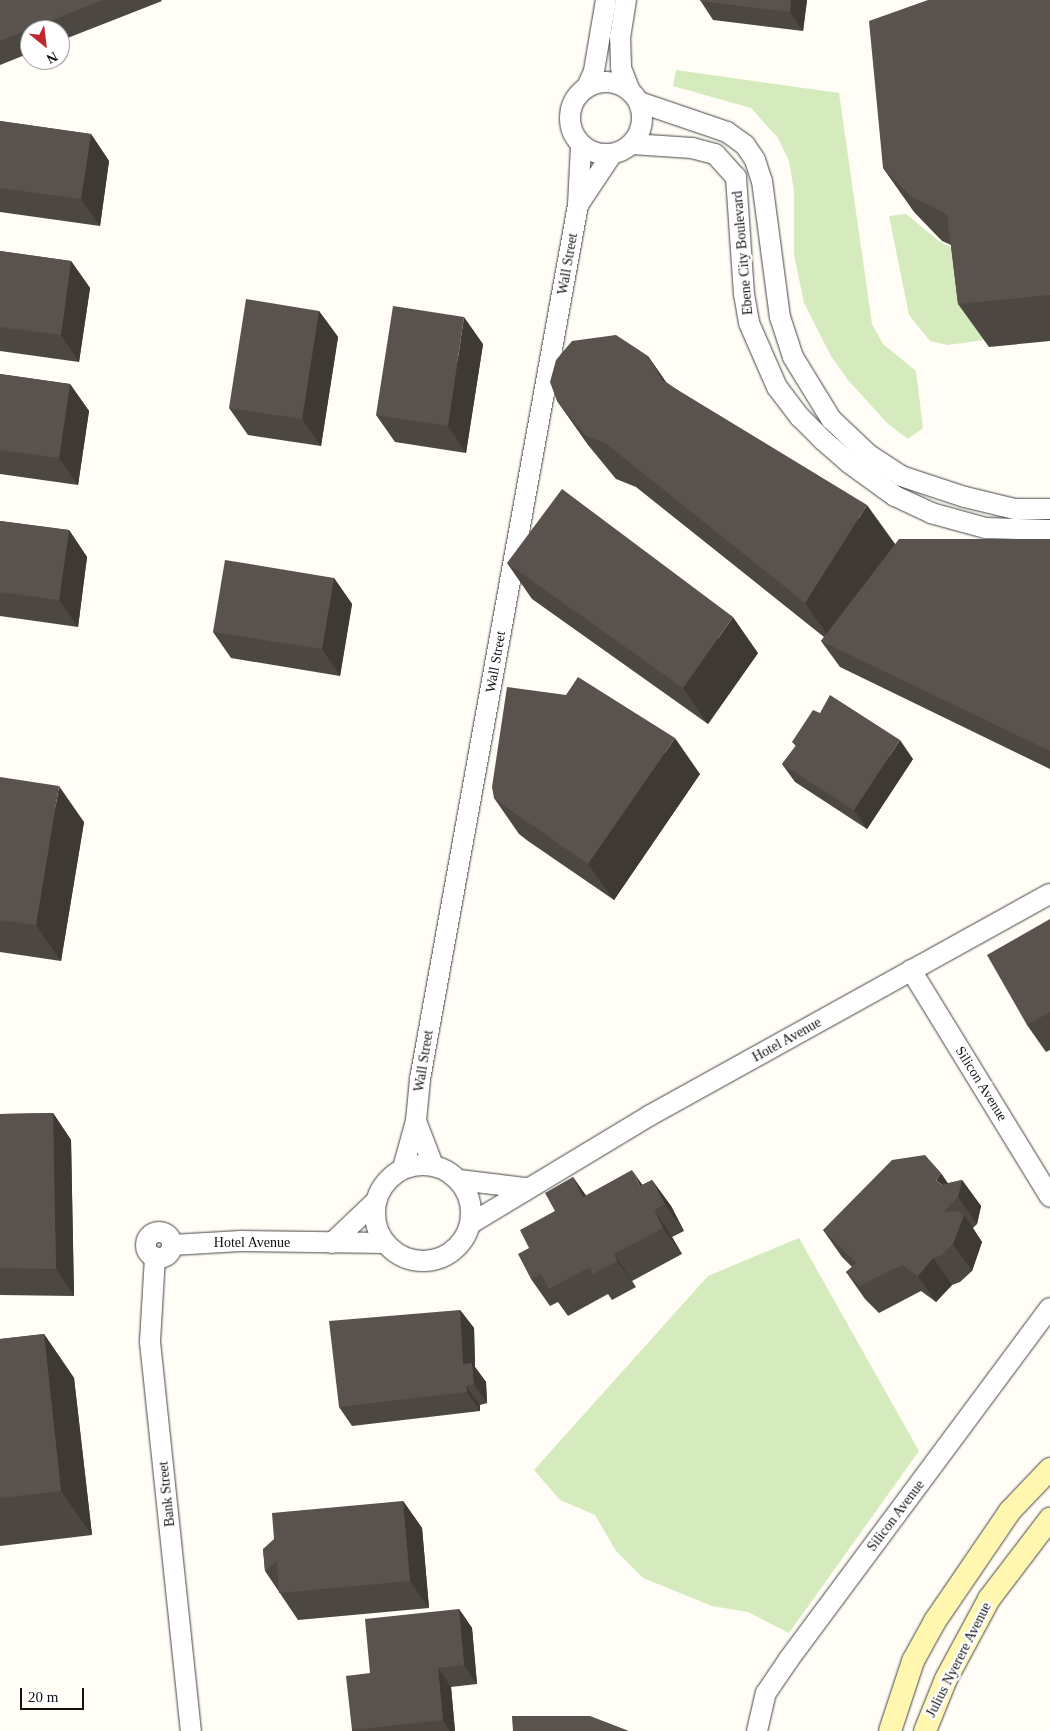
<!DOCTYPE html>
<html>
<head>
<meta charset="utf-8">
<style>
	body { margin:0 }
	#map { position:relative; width:1050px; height:1731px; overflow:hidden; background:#fffdf5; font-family:"Times New Roman",serif }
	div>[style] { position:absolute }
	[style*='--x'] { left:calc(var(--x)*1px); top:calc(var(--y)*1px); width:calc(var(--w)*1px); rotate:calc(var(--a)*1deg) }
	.green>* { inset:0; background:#d5ebbd }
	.roads { filter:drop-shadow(0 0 1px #444) drop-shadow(0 0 1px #444) }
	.tertiary>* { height:20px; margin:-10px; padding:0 10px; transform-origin:10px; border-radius:10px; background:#fff }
	.tertiary>.ring { margin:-10px; padding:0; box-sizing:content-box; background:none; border:20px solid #fff; border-radius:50% }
	.secondary>* { height:22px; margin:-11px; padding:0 11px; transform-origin:11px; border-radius:11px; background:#fff6b0 }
	.wall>* { inset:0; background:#4d4742 }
	.shaded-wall>* { inset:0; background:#3f3936 }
	.building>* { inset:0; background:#5a524d }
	span { translate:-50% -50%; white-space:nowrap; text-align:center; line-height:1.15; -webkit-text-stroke:5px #fff; paint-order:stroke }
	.street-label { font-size:14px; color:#111 }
	.north { position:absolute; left:20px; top:20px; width:50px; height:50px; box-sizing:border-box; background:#fff; border:1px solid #a0a0a0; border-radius:50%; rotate:151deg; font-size:14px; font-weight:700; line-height:20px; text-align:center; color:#111 }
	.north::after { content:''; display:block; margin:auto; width:18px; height:22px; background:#c4262e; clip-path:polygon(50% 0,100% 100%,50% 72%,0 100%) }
	.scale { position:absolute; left:20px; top:1688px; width:64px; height:22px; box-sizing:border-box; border:2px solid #111; border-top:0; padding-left:6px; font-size:15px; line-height:18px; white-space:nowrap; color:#111; -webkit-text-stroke:4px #fff; paint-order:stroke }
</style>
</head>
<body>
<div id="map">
	<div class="green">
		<div style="clip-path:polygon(676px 70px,839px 93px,872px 324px,883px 344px,916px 371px,923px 428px,908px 439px,888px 424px,848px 380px,831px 356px,804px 303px,794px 255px,794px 190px,789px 161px,778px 138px,751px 108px,673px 86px)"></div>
		<div style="clip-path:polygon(906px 214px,939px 241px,975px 260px,984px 340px,948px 345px,930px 341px,909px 315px,889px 216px)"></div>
		<div style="clip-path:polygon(799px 1238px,919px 1451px,789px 1633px,748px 1612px,712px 1606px,643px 1578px,616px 1551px,595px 1515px,560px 1500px,534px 1470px,708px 1276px)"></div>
	</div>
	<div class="roads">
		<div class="tertiary">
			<div style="--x:626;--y:0;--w:36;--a:99"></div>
			<div style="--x:620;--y:36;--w:32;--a:88"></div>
			<div style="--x:621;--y:68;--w:25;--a:69"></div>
			<div class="ring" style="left:570px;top:82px;width:52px;height:52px"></div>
			<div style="--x:587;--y:87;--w:17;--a:-66"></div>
			<div style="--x:594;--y:71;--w:72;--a:-80.4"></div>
			<div style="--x:639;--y:102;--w:93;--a:18.8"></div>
			<div style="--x:727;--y:132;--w:22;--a:36"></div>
			<div style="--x:745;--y:145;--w:18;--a:56"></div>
			<div style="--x:755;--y:160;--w:22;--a:72"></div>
			<div style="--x:762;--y:181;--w:137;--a:82.5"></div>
			<div style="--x:780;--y:317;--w:42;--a:72"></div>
			<div style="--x:793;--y:357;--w:73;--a:58.5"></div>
			<div style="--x:831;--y:419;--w:52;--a:43.5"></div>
			<div style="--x:869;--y:455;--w:38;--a:33"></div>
			<div style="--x:901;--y:476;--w:67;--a:18.2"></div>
			<div style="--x:965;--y:497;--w:51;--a:13.5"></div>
			<div style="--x:1015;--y:509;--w:35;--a:0"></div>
			<div style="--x:632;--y:144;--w:60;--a:3.8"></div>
			<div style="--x:692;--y:148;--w:24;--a:15"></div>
			<div style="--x:715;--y:154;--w:31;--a:48"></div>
			<div style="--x:736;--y:177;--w:117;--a:86.1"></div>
			<div style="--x:744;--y:294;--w:29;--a:80"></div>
			<div style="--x:749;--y:323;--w:70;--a:66.4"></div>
			<div style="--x:777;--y:387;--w:38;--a:53"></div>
			<div style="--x:800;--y:417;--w:34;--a:45"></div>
			<div style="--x:824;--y:441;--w:33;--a:41"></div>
			<div style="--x:849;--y:463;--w:57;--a:35.7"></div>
			<div style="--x:895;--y:496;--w:40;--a:25"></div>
			<div style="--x:931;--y:513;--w:57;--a:15.3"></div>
			<div style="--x:986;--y:528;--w:64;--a:1.8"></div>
			<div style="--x:578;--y:205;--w:61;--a:-56.3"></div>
			<div style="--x:911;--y:970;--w:266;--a:58.5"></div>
			<div style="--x:416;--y:1121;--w:47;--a:68.9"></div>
			<div class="ring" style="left:375px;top:1165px;width:76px;height:76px"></div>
			<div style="--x:403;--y:1168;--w:49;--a:-74.5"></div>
			<div style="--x:416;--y:1121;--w:42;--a:-84.6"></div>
			<div style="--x:420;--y:1079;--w:888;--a:-79.75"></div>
			<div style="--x:578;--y:205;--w:60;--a:-87.1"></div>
			<div style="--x:459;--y:1180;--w:66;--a:6.9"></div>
			<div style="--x:470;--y:1224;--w:209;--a:-31.1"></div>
			<div style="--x:649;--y:1116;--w:458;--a:-29"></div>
			<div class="ring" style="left:146px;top:1232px;width:6px;height:6px"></div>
			<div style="--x:332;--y:1243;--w:61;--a:-43.7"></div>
			<div style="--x:172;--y:1245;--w:69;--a:-3.3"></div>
			<div style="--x:241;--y:1241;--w:144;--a:0.8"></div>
			<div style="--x:155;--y:1257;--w:85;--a:93.4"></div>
			<div style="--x:150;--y:1342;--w:391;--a:84"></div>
			<div style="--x:757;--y:1731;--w:39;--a:-77"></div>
			<div style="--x:766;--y:1693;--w:41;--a:-55.9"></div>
			<div style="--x:789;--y:1659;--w:437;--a:-53.4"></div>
		</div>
		<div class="secondary">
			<div style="--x:890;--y:1731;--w:74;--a:-71.8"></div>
			<div style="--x:913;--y:1661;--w:46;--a:-61.2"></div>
			<div style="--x:935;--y:1621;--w:133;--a:-55.7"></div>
			<div style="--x:1010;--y:1511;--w:58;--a:-46.4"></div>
			<div style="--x:925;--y:1731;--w:56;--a:-68"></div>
			<div style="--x:946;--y:1679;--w:91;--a:-61.7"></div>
			<div style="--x:989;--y:1599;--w:101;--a:-52.7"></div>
		</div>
	</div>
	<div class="wall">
		<div style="clip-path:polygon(0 0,161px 0,162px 1px,60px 41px,60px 30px,30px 30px,30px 53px,0 65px)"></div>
		<div style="clip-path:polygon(700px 0,807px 0,803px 31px,713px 20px)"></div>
		<div style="clip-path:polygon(1050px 0,1050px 341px,989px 347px,958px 304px,951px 245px,942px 241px,914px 212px,883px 168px)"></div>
		<div style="clip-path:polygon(0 121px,91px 134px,109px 161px,100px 226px,0 212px)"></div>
		<div style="clip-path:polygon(0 251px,71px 261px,90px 288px,79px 362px,0 351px)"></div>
		<div style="clip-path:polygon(319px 311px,338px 337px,321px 446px,248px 435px,229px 408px)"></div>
		<div style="clip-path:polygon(483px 344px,466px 453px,395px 442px,376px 415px)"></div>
		<div style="clip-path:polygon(648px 356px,666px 382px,895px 544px,1050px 539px,1050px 769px,840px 667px,821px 641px,824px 637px,636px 487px,616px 479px,588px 445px,557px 401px)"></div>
		<div style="clip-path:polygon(0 374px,70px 384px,89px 411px,78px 485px,0 474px)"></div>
		<div style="clip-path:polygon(0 521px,69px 530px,87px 557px,78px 627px,0 616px)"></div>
		<div style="clip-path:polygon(507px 563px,758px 653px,708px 724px,532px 599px)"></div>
		<div style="clip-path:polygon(334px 578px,352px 604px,340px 676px,231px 658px,213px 632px)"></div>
		<div style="clip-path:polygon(566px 695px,700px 774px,614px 900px,528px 841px,519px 834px,494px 798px)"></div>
		<div style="clip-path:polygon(792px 742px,913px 759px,867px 829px,795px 782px,782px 764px,796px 746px)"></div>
		<div style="clip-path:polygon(0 777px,84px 822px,61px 961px,0 952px)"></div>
		<div style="clip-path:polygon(1050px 919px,1050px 1050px,1046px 1052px,1027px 1025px)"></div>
		<div style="clip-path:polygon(53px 1113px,71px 1140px,74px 1296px,0 1295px,0 1114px)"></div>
		<div style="clip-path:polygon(573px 1177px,586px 1196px,642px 1185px,652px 1180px,671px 1206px,684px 1231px,672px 1237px,682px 1254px,632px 1281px,636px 1287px,612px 1300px,608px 1294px,568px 1316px,558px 1302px,550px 1306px,531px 1279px,529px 1248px,555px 1211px)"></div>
		<div style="clip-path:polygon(962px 1180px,981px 1206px,977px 1224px,973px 1228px,982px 1242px,972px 1271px,960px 1282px,952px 1285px,936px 1302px,921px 1291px,879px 1313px,865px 1299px,846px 1272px,852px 1267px,842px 1257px,823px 1230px,948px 1183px)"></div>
		<div style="clip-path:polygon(460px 1310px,474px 1328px,475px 1367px,486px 1382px,487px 1403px,480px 1405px,480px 1411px,352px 1426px,339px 1407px)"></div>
		<div style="clip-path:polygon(44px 1334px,74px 1378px,92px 1535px,0 1546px,0 1339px)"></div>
		<div style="clip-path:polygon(403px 1501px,422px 1528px,429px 1608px,298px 1620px,265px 1571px,263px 1549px)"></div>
		<div style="clip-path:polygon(459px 1609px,472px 1628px,477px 1684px,451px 1687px,455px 1731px,352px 1731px,352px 1730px,370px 1673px)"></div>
	</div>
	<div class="shaded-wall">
		<div style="clip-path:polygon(791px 0,807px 0,803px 31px,790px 12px)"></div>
		<div style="clip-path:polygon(91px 134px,109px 161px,100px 226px,81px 199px)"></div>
		<div style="clip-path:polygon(71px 261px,90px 288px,79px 362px,61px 335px)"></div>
		<div style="clip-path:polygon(319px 311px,338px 337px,321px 446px,302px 419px)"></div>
		<div style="clip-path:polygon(464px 317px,483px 344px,466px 453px,448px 426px)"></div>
		<div style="clip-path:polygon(648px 356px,678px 400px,663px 381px)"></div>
		<div style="clip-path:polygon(70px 384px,89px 411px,78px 485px,59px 458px)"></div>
		<div style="clip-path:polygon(867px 505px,898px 548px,835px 646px,805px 603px)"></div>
		<div style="clip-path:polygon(69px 530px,87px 557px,78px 627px,59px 600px)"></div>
		<div style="clip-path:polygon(334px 578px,352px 604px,340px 676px,322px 649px)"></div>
		<div style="clip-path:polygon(733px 617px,758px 653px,708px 724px,683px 688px)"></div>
		<div style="clip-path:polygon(675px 738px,700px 774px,614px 900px,588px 864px)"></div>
		<div style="clip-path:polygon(900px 740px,913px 759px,867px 829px,854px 810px)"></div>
		<div style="clip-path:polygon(59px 786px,84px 822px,61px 961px,36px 925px)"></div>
		<div style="clip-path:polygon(53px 1113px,71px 1140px,74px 1296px,56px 1269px)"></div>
		<div style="clip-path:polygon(632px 1170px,651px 1197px,640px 1186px)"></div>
		<div style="clip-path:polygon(941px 1173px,958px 1198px,936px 1180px)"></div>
		<div style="clip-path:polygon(573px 1177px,592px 1204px,583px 1197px)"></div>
		<div style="clip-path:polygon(652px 1180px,671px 1206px,684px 1231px,665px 1204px)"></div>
		<div style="clip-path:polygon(962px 1180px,981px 1206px,977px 1224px,958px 1197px)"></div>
		<div style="clip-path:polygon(654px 1210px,672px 1237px,682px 1254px,663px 1228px)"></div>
		<div style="clip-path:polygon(964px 1215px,982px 1242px,972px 1271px,953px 1244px)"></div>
		<div style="clip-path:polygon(614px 1254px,636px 1287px,617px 1261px)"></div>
		<div style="clip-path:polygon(933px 1258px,952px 1285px,936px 1302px,918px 1276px)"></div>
		<div style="clip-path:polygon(460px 1310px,474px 1328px,475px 1367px,486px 1382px,487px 1403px,474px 1384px,463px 1364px)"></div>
		<div style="clip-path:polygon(44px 1334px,74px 1378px,92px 1535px,61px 1491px)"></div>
		<div style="clip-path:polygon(466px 1386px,480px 1405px,480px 1411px,467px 1392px)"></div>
		<div style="clip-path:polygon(403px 1501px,422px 1528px,429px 1608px,410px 1581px)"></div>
		<div style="clip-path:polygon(459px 1609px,472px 1628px,477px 1684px,464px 1665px)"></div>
		<div style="clip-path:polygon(438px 1668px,451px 1687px,455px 1731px,450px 1731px,443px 1720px)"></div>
	</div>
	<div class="building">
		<div style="clip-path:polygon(0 0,103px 0,0 41px)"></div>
		<div style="clip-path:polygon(700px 0,791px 0,790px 12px,700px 1px)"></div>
		<div style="clip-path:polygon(928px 0,1050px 0,1050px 295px,958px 304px,947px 214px,912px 197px,883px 168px,869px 21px)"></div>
		<div style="clip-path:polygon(0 121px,91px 134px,81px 199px,0 188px)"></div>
		<div style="clip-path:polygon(0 251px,71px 261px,61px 335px,0 327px)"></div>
		<div style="clip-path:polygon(246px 299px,319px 311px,302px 419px,229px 408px)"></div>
		<div style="clip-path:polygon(393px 306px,464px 317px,448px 426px,376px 415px)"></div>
		<div style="clip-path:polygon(616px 335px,648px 356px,663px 381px,867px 505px,805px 603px,605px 443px,586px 436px,557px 401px,550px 382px,556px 360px,572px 341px)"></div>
		<div style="clip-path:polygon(0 374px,70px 384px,59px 458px,0 450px)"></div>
		<div style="clip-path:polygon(562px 489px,733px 617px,683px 688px,507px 563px)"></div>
		<div style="clip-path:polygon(0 521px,69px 530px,59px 600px,0 592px)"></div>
		<div style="clip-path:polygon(899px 539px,1050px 539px,1050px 751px,821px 641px)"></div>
		<div style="clip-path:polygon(225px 560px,334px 578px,322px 649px,213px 632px)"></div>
		<div style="clip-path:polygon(578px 677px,675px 738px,588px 864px,503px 805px,494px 798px,492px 787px,507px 687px,566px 695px)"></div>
		<div style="clip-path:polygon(830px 695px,900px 740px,854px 810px,782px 764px,797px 744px,792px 742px,813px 710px,820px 713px)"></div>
		<div style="clip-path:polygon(0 777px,59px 786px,36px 925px,0 920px)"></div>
		<div style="clip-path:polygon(1050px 919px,1050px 1012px,1027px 1025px,987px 955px)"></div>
		<div style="clip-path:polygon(53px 1113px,56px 1269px,0 1268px,0 1114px)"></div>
		<div style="clip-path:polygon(925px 1155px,941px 1173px,936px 1180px,942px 1185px,962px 1180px,958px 1197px,944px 1212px,957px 1211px,964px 1215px,953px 1244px,941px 1255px,933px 1258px,918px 1276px,902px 1265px,860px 1286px,846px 1272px,856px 1263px,823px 1230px,892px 1160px)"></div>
		<div style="clip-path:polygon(632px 1170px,640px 1186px,652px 1180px,665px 1204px,654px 1210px,663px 1228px,614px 1254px,617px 1261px,593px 1274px,590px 1267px,549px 1289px,541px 1274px,531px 1279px,518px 1254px,529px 1248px,520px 1230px,555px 1211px,545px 1193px,573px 1177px,583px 1197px)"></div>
		<div style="clip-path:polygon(460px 1310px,463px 1364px,472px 1363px,474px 1384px,466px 1386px,467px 1392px,339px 1407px,329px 1321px)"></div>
		<div style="clip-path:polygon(44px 1334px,61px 1491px,0 1498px,0 1339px)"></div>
		<div style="clip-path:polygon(403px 1501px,410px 1581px,279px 1593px,277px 1561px,265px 1571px,263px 1549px,274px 1539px,272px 1513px)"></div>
		<div style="clip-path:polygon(459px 1609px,464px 1665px,438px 1668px,443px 1720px,352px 1730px,346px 1676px,370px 1673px,365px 1619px)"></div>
		<div style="clip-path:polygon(512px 1716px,590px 1716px,629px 1731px,513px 1731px)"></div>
	</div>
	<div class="street-label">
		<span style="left:743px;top:253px;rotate:-95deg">Ebene City Boulevard</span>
		<span style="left:568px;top:264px;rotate:-80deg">Wall Street</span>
		<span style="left:496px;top:662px;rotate:-80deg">Wall Street</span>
		<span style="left:787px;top:1040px;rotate:-29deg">Hotel Avenue</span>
		<span style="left:424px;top:1061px;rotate:-81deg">Wall Street</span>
		<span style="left:981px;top:1084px;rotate:58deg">Silicon Avenue</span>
		<span style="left:252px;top:1243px">Hotel Avenue</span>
		<span style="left:167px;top:1494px;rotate:-96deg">Bank Street</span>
		<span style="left:896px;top:1516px;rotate:-53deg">Silicon Avenue</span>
		<span style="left:959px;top:1660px;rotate:-63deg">Julius Nyerere Avenue</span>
	</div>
	<div class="north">N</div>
	<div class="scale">20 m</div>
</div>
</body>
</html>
